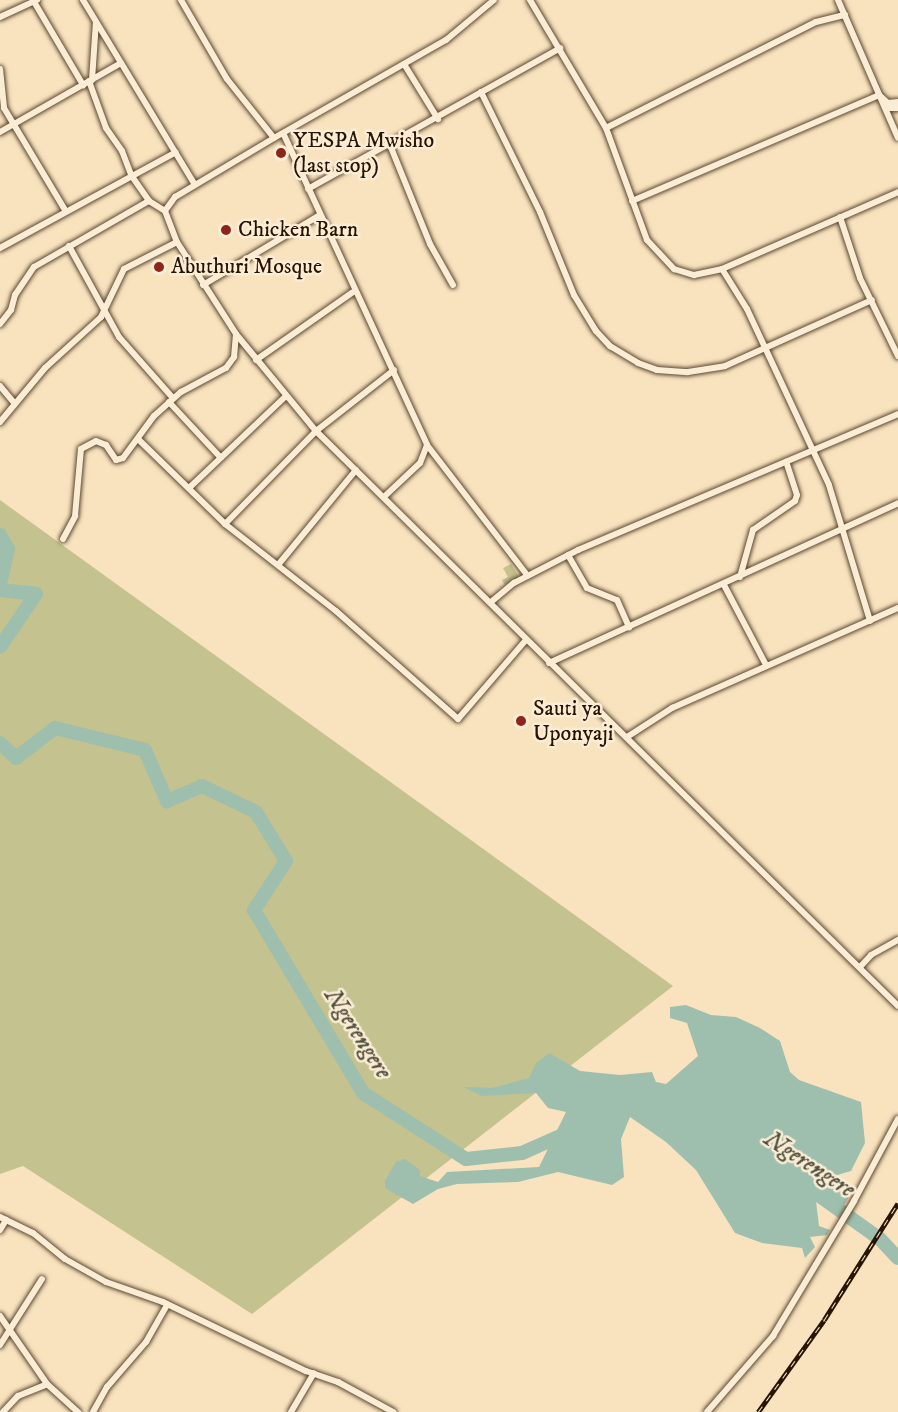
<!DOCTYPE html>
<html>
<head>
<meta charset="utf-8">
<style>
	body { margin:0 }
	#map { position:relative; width:898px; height:1412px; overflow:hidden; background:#f9e3bf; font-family:"IM FELL DW Pica",serif }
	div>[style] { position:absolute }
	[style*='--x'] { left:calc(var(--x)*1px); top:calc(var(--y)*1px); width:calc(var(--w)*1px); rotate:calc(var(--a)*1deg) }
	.green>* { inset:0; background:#c4c28e }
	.water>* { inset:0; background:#9ebfad }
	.river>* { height:14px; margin:-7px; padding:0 7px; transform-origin:7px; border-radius:7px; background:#9ebfad }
	.roads { filter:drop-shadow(0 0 2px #5c4830) drop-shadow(0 0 2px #5c4830) }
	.street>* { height:6px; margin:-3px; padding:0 3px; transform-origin:3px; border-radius:3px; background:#fbedd5 }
	.rail>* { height:4.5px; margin-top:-2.25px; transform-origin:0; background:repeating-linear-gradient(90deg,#fbedd5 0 7px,#281401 0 14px); box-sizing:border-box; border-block:2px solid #281401 }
	.dots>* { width:16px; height:16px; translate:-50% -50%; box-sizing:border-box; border:3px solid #fbedd5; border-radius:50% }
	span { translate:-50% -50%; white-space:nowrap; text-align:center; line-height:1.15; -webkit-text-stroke:5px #fbedd5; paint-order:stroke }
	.poi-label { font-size:22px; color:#281401 }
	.left { translate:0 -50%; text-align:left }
	.water-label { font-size:24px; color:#51503d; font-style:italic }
</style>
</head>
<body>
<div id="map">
	<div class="green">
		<div style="clip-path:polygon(0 500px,673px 986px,252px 1314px,23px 1166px,0 1174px)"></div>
		<div style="clip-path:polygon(511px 564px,519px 577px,505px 585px,502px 580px,508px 577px,503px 568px)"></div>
	</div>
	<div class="water">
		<div style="clip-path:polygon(686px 1005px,711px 1015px,736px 1017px,760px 1028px,780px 1041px,790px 1072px,799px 1080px,861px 1102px,865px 1143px,851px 1171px,834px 1176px,836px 1188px,849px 1197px,841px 1210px,825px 1198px,816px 1201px,819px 1226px,830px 1230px,827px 1235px,810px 1237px,815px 1247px,805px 1258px,802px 1248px,762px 1243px,735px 1233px,696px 1170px,666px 1142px,630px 1117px,621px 1139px,624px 1177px,612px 1185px,558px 1172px,518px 1182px,457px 1184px,438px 1189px,413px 1204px,385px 1188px,385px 1180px,396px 1162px,405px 1159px,420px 1170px,420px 1176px,438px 1182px,447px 1172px,539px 1167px,566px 1112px,548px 1108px,536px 1093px,482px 1096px,463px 1087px,492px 1088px,529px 1078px,536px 1063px,549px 1053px,580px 1071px,620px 1075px,652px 1072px,656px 1082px,666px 1084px,698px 1056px,687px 1023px,670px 1018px,670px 1007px)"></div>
	</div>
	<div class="river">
		<div style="--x:0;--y:535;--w:16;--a:60"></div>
		<div style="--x:8;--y:549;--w:35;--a:103"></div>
		<div style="--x:0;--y:590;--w:36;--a:6"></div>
		<div style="--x:36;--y:594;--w:64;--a:124.2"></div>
		<div style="--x:0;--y:743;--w:22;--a:43"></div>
		<div style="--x:16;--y:758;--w:49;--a:-37.6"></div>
		<div style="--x:55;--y:728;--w:93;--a:13.7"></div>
		<div style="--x:145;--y:750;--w:56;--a:66.7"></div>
		<div style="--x:167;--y:801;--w:38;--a:-23"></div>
		<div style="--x:202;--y:786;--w:60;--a:25.7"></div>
		<div style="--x:256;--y:812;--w:57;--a:58.5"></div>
		<div style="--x:286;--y:861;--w:59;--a:123.1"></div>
		<div style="--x:254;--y:910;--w:213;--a:59.2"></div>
		<div style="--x:363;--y:1093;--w:122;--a:32.7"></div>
		<div style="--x:466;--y:1159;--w:56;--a:-6.1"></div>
		<div style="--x:522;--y:1153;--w:49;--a:-24"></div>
		<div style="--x:810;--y:1189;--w:86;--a:35.5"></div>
		<div style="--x:880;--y:1239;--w:26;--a:47"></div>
	</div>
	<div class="roads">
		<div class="street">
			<div style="--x:33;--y:0;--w:99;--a:59.5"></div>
			<div style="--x:83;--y:0;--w:216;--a:58.8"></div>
			<div style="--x:181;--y:0;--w:91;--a:59.8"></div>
			<div style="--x:227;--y:79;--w:75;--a:51.5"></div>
			<div style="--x:274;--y:138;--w:198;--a:-29.7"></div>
			<div style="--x:446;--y:40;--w:62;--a:-39.8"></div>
			<div style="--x:530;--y:0;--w:149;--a:59.3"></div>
			<div style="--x:606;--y:128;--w:119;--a:69.9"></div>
			<div style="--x:647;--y:240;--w:40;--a:47"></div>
			<div style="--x:674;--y:269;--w:21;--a:17"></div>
			<div style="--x:694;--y:275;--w:29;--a:-12"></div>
			<div style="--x:722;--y:269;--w:192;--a:-23.6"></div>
			<div style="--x:838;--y:0;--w:150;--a:66.5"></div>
			<div style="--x:0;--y:17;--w:41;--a:-24.7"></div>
			<div style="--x:404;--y:64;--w:65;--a:58.3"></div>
			<div style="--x:0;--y:69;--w:39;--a:84"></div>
			<div style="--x:4;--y:108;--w:119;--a:59.1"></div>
			<div style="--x:92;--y:80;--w:58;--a:-86.1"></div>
			<div style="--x:89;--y:81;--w:50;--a:70.1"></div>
			<div style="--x:106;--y:128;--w:28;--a:55"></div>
			<div style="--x:122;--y:151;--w:26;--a:69"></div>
			<div style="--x:131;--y:175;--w:32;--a:55"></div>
			<div style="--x:149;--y:201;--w:19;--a:32"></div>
			<div style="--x:481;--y:92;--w:134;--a:63.8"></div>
			<div style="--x:540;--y:212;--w:90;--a:67.7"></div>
			<div style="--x:574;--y:295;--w:42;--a:58.6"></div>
			<div style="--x:596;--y:331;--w:21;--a:47"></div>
			<div style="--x:610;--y:346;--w:33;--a:31"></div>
			<div style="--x:638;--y:363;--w:20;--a:20"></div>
			<div style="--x:657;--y:370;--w:31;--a:4"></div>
			<div style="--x:688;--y:372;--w:37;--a:-9"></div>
			<div style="--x:725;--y:366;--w:161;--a:-24.2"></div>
			<div style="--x:886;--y:108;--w:12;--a:0"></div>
			<div style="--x:606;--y:128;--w:235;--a:-26.8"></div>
			<div style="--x:816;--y:22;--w:30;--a:-14"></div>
			<div style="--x:0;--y:132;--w:139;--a:-29.7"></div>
			<div style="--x:284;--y:135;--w:341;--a:65.2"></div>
			<div style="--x:427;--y:445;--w:19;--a:111"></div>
			<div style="--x:420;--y:463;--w:48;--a:136.7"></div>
			<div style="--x:274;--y:138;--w:115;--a:149.2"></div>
			<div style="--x:175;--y:197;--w:17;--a:126"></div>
			<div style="--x:165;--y:211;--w:33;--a:69"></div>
			<div style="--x:177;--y:242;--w:109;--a:57.3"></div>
			<div style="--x:236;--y:334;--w:126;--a:50.5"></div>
			<div style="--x:316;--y:431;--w:818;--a:44.65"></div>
			<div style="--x:390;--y:145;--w:107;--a:68"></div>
			<div style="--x:430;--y:244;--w:47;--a:60.7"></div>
			<div style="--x:308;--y:189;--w:289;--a:-29.2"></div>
			<div style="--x:632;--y:201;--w:269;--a:-23.2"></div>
			<div style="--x:879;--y:95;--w:12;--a:42"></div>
			<div style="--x:888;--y:103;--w:10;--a:-6"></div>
			<div style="--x:840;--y:217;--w:64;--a:71.8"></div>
			<div style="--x:860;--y:278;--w:87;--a:64"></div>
			<div style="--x:69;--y:246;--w:104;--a:61.2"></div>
			<div style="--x:119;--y:337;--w:81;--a:48.5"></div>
			<div style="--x:0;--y:248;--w:200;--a:-28.6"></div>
			<div style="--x:722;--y:269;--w:47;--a:58"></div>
			<div style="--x:747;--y:309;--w:194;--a:65"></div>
			<div style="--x:829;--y:485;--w:142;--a:73.2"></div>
			<div style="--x:203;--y:285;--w:136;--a:-30.9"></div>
			<div style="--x:0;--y:324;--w:18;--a:-52"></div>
			<div style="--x:11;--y:310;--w:16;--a:-75"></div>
			<div style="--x:15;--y:295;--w:34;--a:-56"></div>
			<div style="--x:34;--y:267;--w:133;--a:-29.9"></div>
			<div style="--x:256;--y:360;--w:118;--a:-35"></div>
			<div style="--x:0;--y:386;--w:23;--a:50"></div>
			<div style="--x:169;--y:402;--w:76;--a:47.1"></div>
			<div style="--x:0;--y:422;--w:70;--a:-50.2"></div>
			<div style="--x:45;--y:368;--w:76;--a:-42.3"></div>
			<div style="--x:101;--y:317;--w:53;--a:-64.4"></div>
			<div style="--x:124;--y:269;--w:59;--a:-27"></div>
			<div style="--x:138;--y:439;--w:122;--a:44.3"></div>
			<div style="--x:225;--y:524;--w:141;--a:38.1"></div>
			<div style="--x:336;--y:611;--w:163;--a:41.5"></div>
			<div style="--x:458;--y:719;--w:103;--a:-49.3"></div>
			<div style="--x:427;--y:445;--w:165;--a:52.4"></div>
			<div style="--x:189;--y:488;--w:132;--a:-43.5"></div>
			<div style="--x:225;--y:524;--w:130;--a:-45.6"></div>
			<div style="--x:316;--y:431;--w:99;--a:-38"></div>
			<div style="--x:63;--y:539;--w:26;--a:-62"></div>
			<div style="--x:75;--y:516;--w:67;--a:-84.9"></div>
			<div style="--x:81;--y:449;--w:17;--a:-28"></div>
			<div style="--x:96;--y:441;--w:11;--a:22"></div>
			<div style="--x:106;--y:445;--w:18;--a:56"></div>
			<div style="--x:116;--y:460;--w:7;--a:-16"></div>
			<div style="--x:123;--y:458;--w:52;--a:-53.6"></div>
			<div style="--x:154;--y:416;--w:36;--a:-42"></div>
			<div style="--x:181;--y:392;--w:51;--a:-28.1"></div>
			<div style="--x:226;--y:368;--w:14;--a:-54"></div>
			<div style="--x:234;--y:357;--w:22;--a:-85"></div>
			<div style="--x:568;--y:555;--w:38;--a:60"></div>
			<div style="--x:587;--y:588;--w:32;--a:22"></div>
			<div style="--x:617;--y:600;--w:30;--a:66"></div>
			<div style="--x:278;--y:565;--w:123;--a:-50.6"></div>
			<div style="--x:740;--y:577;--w:49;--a:-74.5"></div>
			<div style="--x:753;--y:530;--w:51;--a:-34.6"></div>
			<div style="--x:795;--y:501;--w:6;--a:-72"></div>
			<div style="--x:797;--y:495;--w:35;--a:-108"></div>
			<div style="--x:724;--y:585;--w:90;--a:62.3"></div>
			<div style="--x:491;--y:602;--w:30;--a:-40"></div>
			<div style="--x:514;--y:583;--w:72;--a:-27.3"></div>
			<div style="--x:578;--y:550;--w:348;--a:-23"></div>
			<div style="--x:549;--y:663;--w:384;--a:-24.6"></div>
			<div style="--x:627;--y:737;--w:54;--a:-32.8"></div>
			<div style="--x:672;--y:708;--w:247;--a:-23.9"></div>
			<div style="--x:860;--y:967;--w:16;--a:-47"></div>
			<div style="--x:871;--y:955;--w:31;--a:-29"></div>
			<div style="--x:0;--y:1217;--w:37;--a:26"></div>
			<div style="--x:33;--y:1233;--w:41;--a:39.1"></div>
			<div style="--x:65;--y:1259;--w:47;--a:29.3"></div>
			<div style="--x:106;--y:1282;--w:60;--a:19.3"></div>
			<div style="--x:163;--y:1302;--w:159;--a:25.8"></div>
			<div style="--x:306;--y:1371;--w:34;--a:19"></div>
			<div style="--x:338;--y:1382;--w:63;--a:28.6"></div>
			<div style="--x:0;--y:1230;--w:12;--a:-59"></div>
			<div style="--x:0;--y:1316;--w:83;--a:55.3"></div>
			<div style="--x:47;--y:1384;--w:42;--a:42.1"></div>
			<div style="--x:0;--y:1345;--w:78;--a:-57.5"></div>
			<div style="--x:3;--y:1412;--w:22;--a:-47"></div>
			<div style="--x:18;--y:1396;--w:31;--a:-22"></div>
			<div style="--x:93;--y:1412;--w:29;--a:-61"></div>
			<div style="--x:107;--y:1387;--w:60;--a:-49.1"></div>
			<div style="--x:146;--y:1342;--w:43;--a:-60.4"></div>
			<div style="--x:291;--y:1412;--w:45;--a:-59.5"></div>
			<div style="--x:707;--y:1412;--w:101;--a:-49"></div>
			<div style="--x:773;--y:1336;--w:157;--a:-59"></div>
			<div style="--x:854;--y:1201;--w:93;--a:-61.8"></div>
		</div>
	</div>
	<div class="rail">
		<div style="--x:758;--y:1412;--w:113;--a:-54.3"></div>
		<div style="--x:824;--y:1320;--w:138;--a:-57.7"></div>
	</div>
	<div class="dots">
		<div style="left:281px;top:153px;background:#8f2418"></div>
		<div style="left:226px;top:230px;background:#8f2418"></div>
		<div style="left:159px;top:267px;background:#8f2418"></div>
		<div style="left:521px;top:721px;background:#8f2418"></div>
	</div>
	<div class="poi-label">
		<span class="left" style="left:293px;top:153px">YESPA Mwisho<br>(last stop)</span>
		<span class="left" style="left:238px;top:230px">Chicken Barn</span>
		<span class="left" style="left:171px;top:267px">Abuthuri Mosque</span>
		<span class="left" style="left:533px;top:721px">Sauti ya<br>Uponyaji</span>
	</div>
	<div class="water-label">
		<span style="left:357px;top:1034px;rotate:57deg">Ngerengere</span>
		<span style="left:809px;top:1165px;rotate:33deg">Ngerengere</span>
	</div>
</div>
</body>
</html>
